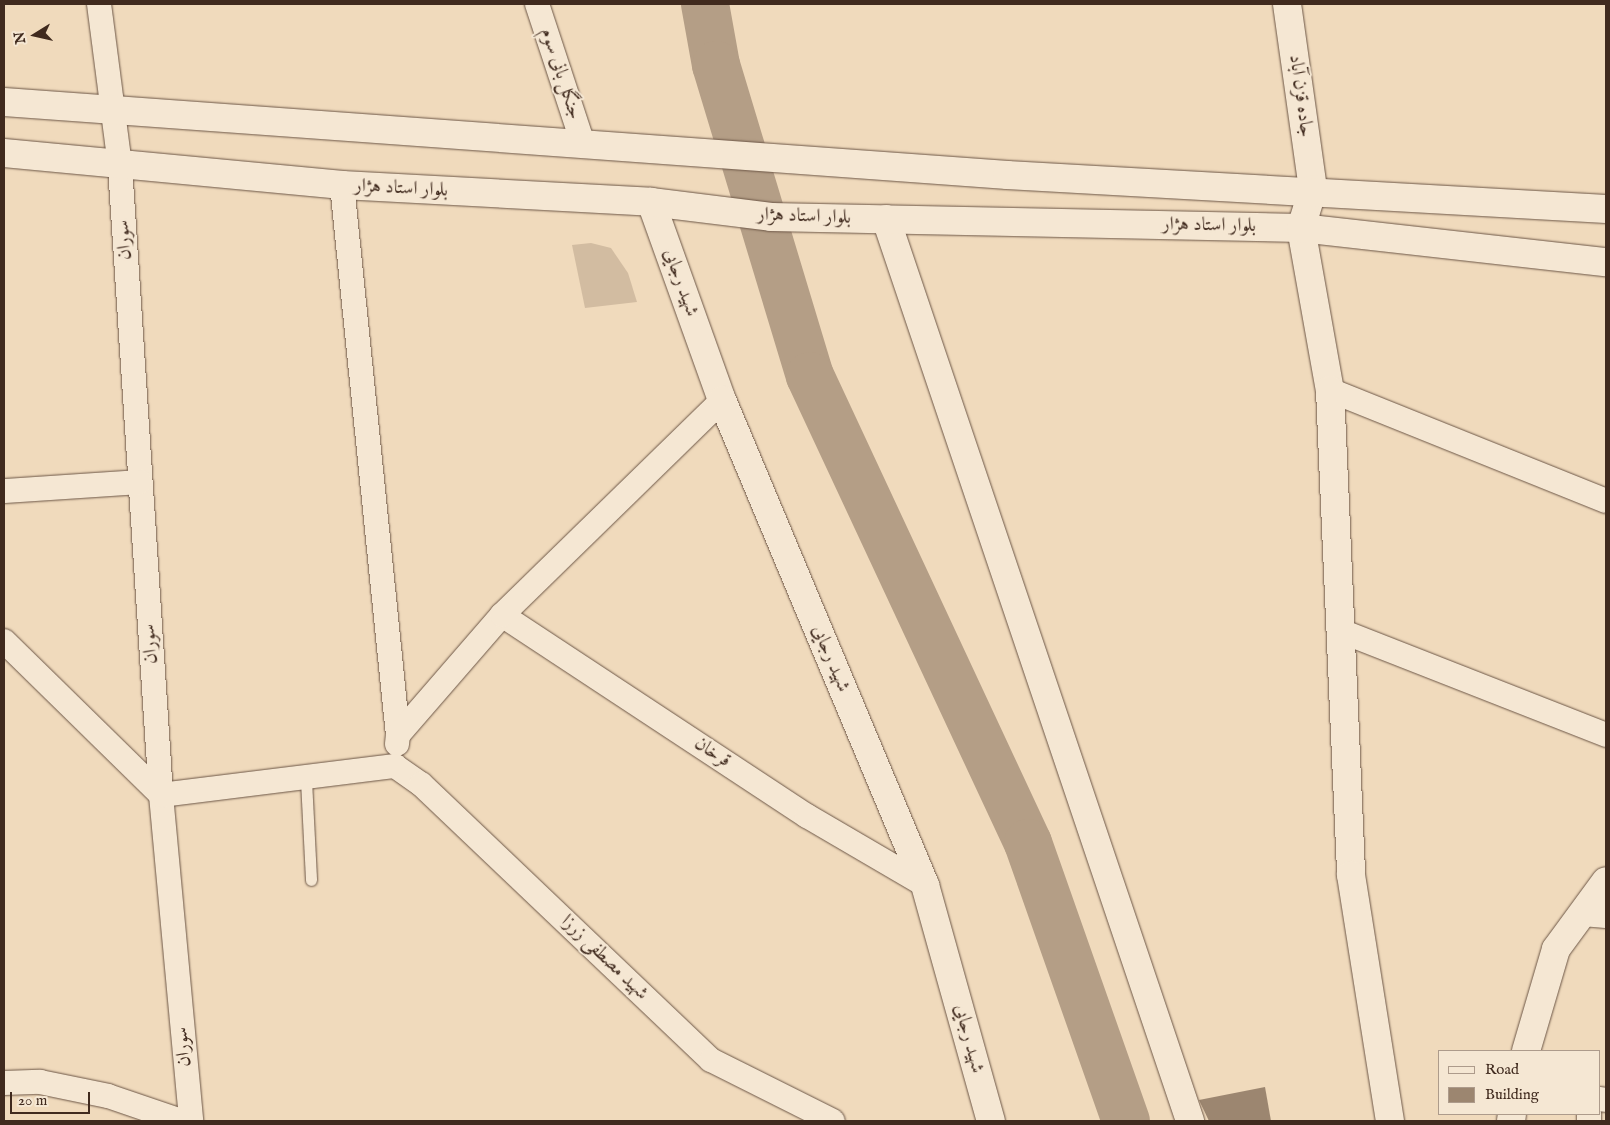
<!DOCTYPE html>
<html>
<head>
<meta charset="utf-8">
<style>
	body { margin:0 }
	#map { position:relative; width:1610px; height:1125px; overflow:hidden; background:#f0dabc; font-family:"IM FELL English",Amiri,serif }
	div>[style] { position:absolute }
	[style*='--x'] { left:calc(var(--x)*1px); top:calc(var(--y)*1px); width:calc(var(--w)*1px); rotate:calc(var(--a)*1deg) }
	.green>* { inset:0; background:#d2bca1 }
	.river>* { height:48px; margin:-24px; padding:0 24px; transform-origin:24px; border-radius:24px; background:#b49e86 }
	.building>* { inset:0; background:#9c8670 }
	.roads { filter:drop-shadow(0 0 1px #6c5646) drop-shadow(0 0 1px #6c5646) }
	.service>* { height:11px; margin:-5.5px; padding:0 5.5px; transform-origin:5.5px; border-radius:5.5px; background:#f5e7d3 }
	.minor>* { height:24px; margin:-12px; padding:0 12px; transform-origin:12px; border-radius:12px; background:#f5e7d3 }
	.tertiary>* { height:28px; margin:-14px; padding:0 14px; transform-origin:14px; border-radius:14px; background:#f5e7d3 }
	.secondary>* { height:28px; margin:-14px; padding:0 14px; transform-origin:14px; border-radius:14px; background:#f5e7d3 }
	span { translate:-50% -50%; white-space:nowrap; text-align:center; line-height:1.15; -webkit-text-stroke:4px #f5e7d3; paint-order:stroke }
	.street-label { font-size:19px; color:#402a1e }
	.frame { position:absolute; inset:0; border:5px solid #402a1e; pointer-events:none }
	.legend { position:absolute; left:1438px; top:1050px; width:162px; height:65px; box-sizing:border-box; background:#f5e7d3; border:1px solid #ad9b8b; margin:0; padding:6px 9px; list-style:none; font-size:15px; color:#402a1e }
	.legend li { display:flex; align-items:center; gap:10px; height:25px }
	.legend b { width:25px; border:1px solid #ad9b8b }
	.north { position:absolute; left:10px; top:10px; width:50px; height:50px; -webkit-text-stroke:4px #f5e7d3; paint-order:stroke; rotate:260deg; font-size:14px; font-weight:700; line-height:20px; text-align:center; color:#402a1e }
	.north::after { content:''; display:block; margin:auto; width:18px; height:22px; background:#402a1e; clip-path:polygon(50% 0,100% 100%,50% 72%,0 100%) }
	.scale { position:absolute; left:10px; top:1092px; width:80px; height:22px; box-sizing:border-box; border:2px solid #402a1e; border-top:0; padding-left:6px; font-size:15px; line-height:18px; white-space:nowrap; color:#402a1e; -webkit-text-stroke:4px #f5e7d3; paint-order:stroke }
</style>
</head>
<body>
<div id="map">
	<div class="green">
		<div style="clip-path:polygon(591px 243px,611px 248px,628px 273px,637px 302px,585px 308px,572px 245px)"></div>
	</div>
	<div class="river">
		<div style="--x:705;--y:4;--w:62;--a:79.8"></div>
		<div style="--x:716;--y:65;--w:325;--a:73.2"></div>
		<div style="--x:810;--y:376;--w:515;--a:64.98"></div>
		<div style="--x:1028;--y:843;--w:295;--a:70.6"></div>
	</div>
	<div class="building">
		<div style="clip-path:polygon(1265px 1087px,1271px 1121px,1209px 1121px,1199px 1100px)"></div>
	</div>
	<div class="roads">
		<div class="service">
			<div style="--x:306;--y:780;--w:100;--a:87.1"></div>
		</div>
		<div class="minor">
			<div style="--x:99;--y:4;--w:163;--a:82.6"></div>
			<div style="--x:120;--y:166;--w:630;--a:86.27"></div>
			<div style="--x:161;--y:795;--w:327;--a:84.7"></div>
			<div style="--x:537;--y:4;--w:147;--a:71.8"></div>
			<div style="--x:342;--y:185;--w:553;--a:84.19"></div>
			<div style="--x:1330;--y:390;--w:297;--a:21.9"></div>
			<div style="--x:4;--y:491;--w:136;--a:-3.8"></div>
			<div style="--x:502;--y:615;--w:365;--a:33.4"></div>
			<div style="--x:807;--y:816;--w:137;--a:30.3"></div>
			<div style="--x:1341;--y:631;--w:285;--a:21.4"></div>
			<div style="--x:4;--y:641;--w:220;--a:44.4"></div>
			<div style="--x:161;--y:795;--w:236;--a:-7.1"></div>
			<div style="--x:397;--y:744;--w:9;--a:-84"></div>
			<div style="--x:398;--y:735;--w:159;--a:-49.1"></div>
			<div style="--x:502;--y:615;--w:308;--a:-44.3"></div>
			<div style="--x:395;--y:766;--w:32;--a:35"></div>
			<div style="--x:421;--y:784;--w:400;--a:43.6"></div>
			<div style="--x:711;--y:1060;--w:136;--a:26.6"></div>
			<div style="--x:1583;--y:914;--w:23;--a:5"></div>
			<div style="--x:4;--y:1083;--w:36;--a:-2"></div>
			<div style="--x:40;--y:1082;--w:69;--a:11.6"></div>
			<div style="--x:108;--y:1096;--w:77;--a:18.9"></div>
			<div style="--x:1599;--y:1099;--w:7;--a:8"></div>
			<div style="--x:1589;--y:1114;--w:7;--a:90"></div>
		</div>
		<div class="tertiary">
			<div style="--x:1287;--y:4;--w:187;--a:82"></div>
			<div style="--x:1313;--y:189;--w:41;--a:107.1"></div>
			<div style="--x:1301;--y:228;--w:165;--a:79.9"></div>
			<div style="--x:1330;--y:390;--w:485;--a:87.5"></div>
			<div style="--x:1351;--y:875;--w:249;--a:81"></div>
			<div style="--x:651;--y:202;--w:210;--a:70.3"></div>
			<div style="--x:722;--y:400;--w:526;--a:67.29"></div>
			<div style="--x:925;--y:885;--w:245;--a:74.4"></div>
			<div style="--x:886;--y:219;--w:952;--a:71.37"></div>
			<div style="--x:1526;--y:1051;--w:106;--a:-73.6"></div>
			<div style="--x:1556;--y:949;--w:84;--a:-53.7"></div>
			<div style="--x:1511;--y:1121;--w:7;--a:-82"></div>
		</div>
		<div class="secondary">
			<div style="--x:4;--y:102;--w:1006;--a:4.16"></div>
			<div style="--x:1007;--y:175;--w:600;--a:3.25"></div>
			<div style="--x:4;--y:153;--w:340;--a:5.4"></div>
			<div style="--x:342;--y:185;--w:309;--a:3.1"></div>
			<div style="--x:651;--y:202;--w:121;--a:7.1"></div>
			<div style="--x:771;--y:217;--w:530;--a:1.19"></div>
			<div style="--x:1301;--y:228;--w:307;--a:6.4"></div>
		</div>
	</div>
	<div class="street-label">
		<span style="left:560px;top:74px;rotate:72deg">جنگل بانی سوم</span>
		<span style="left:1300px;top:96px;rotate:82deg">جاده قزن آباد</span>
		<span style="left:401px;top:189px;rotate:3deg">بلوار استاد هژار</span>
		<span style="left:804px;top:217px;rotate:2deg">بلوار استاد هژار</span>
		<span style="left:1209px;top:226px;rotate:1deg">بلوار استاد هژار</span>
		<span style="left:125px;top:240px;rotate:-94deg">سوران</span>
		<span style="left:680px;top:283px;rotate:70deg">شهید رجایی</span>
		<span style="left:151px;top:644px;rotate:-94deg">سوران</span>
		<span style="left:830px;top:659px;rotate:67deg">شهید رجایی</span>
		<span style="left:712px;top:753px;rotate:33deg">قرخان</span>
		<span style="left:604px;top:958px;rotate:44deg">شهید مصطفی زرزا</span>
		<span style="left:968px;top:1039px;rotate:75deg">شهید رجایی</span>
		<span style="left:184px;top:1047px;rotate:-95deg">سوران</span>
	</div>
	<div class="frame"></div>
	<ul class="legend">
	<li><b style="height:6px;background:#f5e7d3"></b>Road</li>
	<li><b style="height:14px;background:#9c8670"></b>Building</li>
	</ul>
	<div class="north">N</div>
	<div class="scale">20 m</div>
</div>
</body>
</html>
